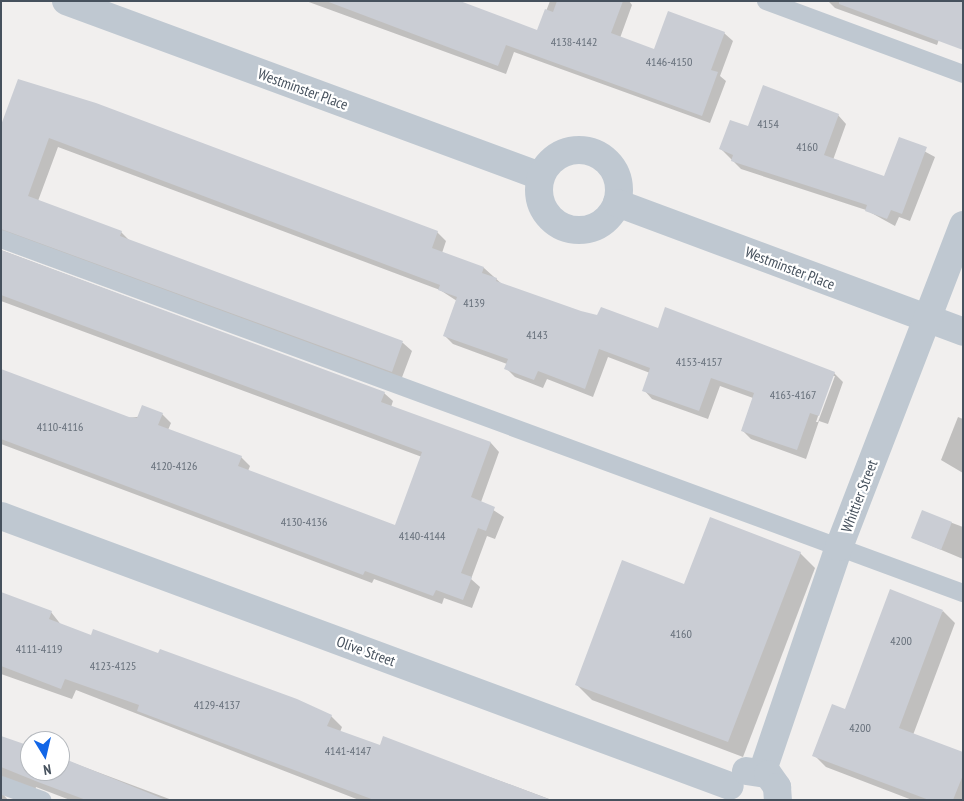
<!DOCTYPE html>
<html>
<head>
<meta charset="utf-8">
<style>
	body { margin:0 }
	#map { position:relative; width:964px; height:801px; overflow:hidden; background:#f1efee; font-family:"PT Sans Narrow",sans-serif }
	div>[style] { position:absolute }
	[style*='--x'] { left:calc(var(--x)*1px); top:calc(var(--y)*1px); width:calc(var(--w)*1px); rotate:calc(var(--a)*1deg) }
	.shadow>* { inset:0; background:#0003 }
	.building>* { inset:0; background:#cacdd4 }
	.lane>* { height:18px; margin:-9px; padding:0 9px; transform-origin:9px; border-radius:9px; background:#bfc8d1 }
	.street>* { height:28px; margin:-14px; padding:0 14px; transform-origin:14px; border-radius:14px; background:#bfc8d1 }
	.street>.ring { margin:-14px; padding:0; box-sizing:content-box; background:none; border:28px solid #bfc8d1; border-radius:50% }
	span { translate:-50% -50%; white-space:nowrap; text-align:center; line-height:1.15; -webkit-text-stroke:4.5px #fff; paint-order:stroke }
	.number-label { font-size:12px; color:#67707b }
	.number-label span { -webkit-text-stroke-width:0 }
	.street-label { font-size:15px; color:#46515d }
	.frame { position:absolute; inset:0; border:2px solid #46515d; pointer-events:none }
	.north { position:absolute; left:20px; top:731px; width:50px; height:50px; box-sizing:border-box; background:#fff; border:1px solid #b5b9be; border-radius:50%; rotate:171deg; font-size:14px; font-weight:700; line-height:20px; text-align:center; color:#46515d }
	.north::after { content:''; display:block; margin:auto; width:18px; height:22px; background:#1266e7; clip-path:polygon(50% 0,100% 100%,50% 72%,0 100%) }
</style>
</head>
<body>
<div id="map">
	<div class="shadow">
		<div style="clip-path:polygon(306px 1px,455px 1px,538px 32px,550px 1px,629px 1px,632px 5px,620px 38px,654px 50px,724px 33px,733px 41px,720px 76px,726px 81px,710px 123px,514px 52px,506px 74px)"></div>
		<div style="clip-path:polygon(828px 1px,953px 1px,937px 45px,835px 8px)"></div>
		<div style="clip-path:polygon(evenodd,19px 80px,437px 232px,446px 241px,442px 253px,484px 268px,503px 285px,581px 312px,834px 373px,843px 382px,828px 424px,819px 421px,806px 459px,751px 439px,742px 430px,753px 398px,720px 386px,708px 419px,652px 399px,644px 390px,650px 373px,608px 357px,593px 397px,547px 379px,543px 388px,515px 377px,506px 368px,507px 364px,453px 344px,444px 335px,457px 301px,440px 290px,58px 147px,38px 201px,121px 232px,131px 242px,403px 343px,412px 351px,401px 380px,1px 244px,1px 128px,19px 80px,832px 376px,835px 376px,818px 422px,816px 422px,832px 376px)"></div>
		<div style="clip-path:polygon(838px 115px,846px 124px,833px 160px,885px 178px,900px 138px,935px 157px,910px 221px,899px 217px,895px 226px,866px 210px,741px 169px,721px 149px,748px 128px)"></div>
		<div style="clip-path:polygon(1px 250px,384px 393px,393px 401px,391px 407px,491px 443px,499px 452px,481px 502px,504px 517px,495px 539px,487px 536px,471px 579px,480px 587px,472px 608px,444px 598px,442px 604px,374px 579px,372px 583px,1px 444px,1px 370px,128px 418px,162px 414px,171px 423px,168px 430px,241px 457px,250px 466px,248px 471px,396px 527px,422px 457px,1px 301px)"></div>
		<div style="clip-path:polygon(958px 417px,963px 419px,963px 473px,941px 460px)"></div>
		<div style="clip-path:polygon(923px 512px,963px 527px,963px 559px,913px 538px)"></div>
		<div style="clip-path:polygon(800px 553px,815px 568px,743px 757px,592px 700px,576px 684px,685px 586px)"></div>
		<div style="clip-path:polygon(1px 593px,51px 612px,62px 626px,331px 716px,342px 727px,340px 732px,380px 747px,383px 738px,552px 800px,359px 800px,76px 690px,72px 699px,1px 674px)"></div>
		<div style="clip-path:polygon(943px 611px,955px 623px,913px 735px,963px 754px,963px 800px,912px 800px,826px 767px,814px 755px,846px 710px)"></div>
		<div style="clip-path:polygon(1px 737px,30px 747px,30px 771px,60px 771px,60px 758px,172px 800px,70px 800px,36px 787px,34px 793px,2px 793px,8px 800px,1px 800px)"></div>
	</div>
	<div class="building">
		<div style="clip-path:polygon(326px 1px,460px 1px,537px 30px,545px 9px,553px 12px,557px 1px,623px 1px,611px 33px,654px 49px,668px 11px,725px 32px,711px 70px,718px 72px,702px 116px,506px 45px,498px 66px)"></div>
		<div style="clip-path:polygon(839px 1px,963px 1px,963px 50px,839px 4px)"></div>
		<div style="clip-path:polygon(18px 79px,96px 103px,438px 231px,432px 248px,484px 267px,482px 273px,497px 278px,496px 281px,581px 311px,597px 315px,601px 307px,658px 328px,665px 307px,835px 372px,819px 416px,810px 413px,797px 450px,741px 431px,754px 393px,711px 378px,699px 411px,642px 391px,650px 368px,599px 349px,585px 389px,538px 371px,534px 380px,504px 369px,508px 359px,443px 336px,457px 297px,438px 290px,440px 285px,49px 138px,28px 196px,122px 231px,120px 236px,403px 341px,392px 372px,1px 229px,1px 125px)"></div>
		<div style="clip-path:polygon(763px 85px,839px 114px,824px 155px,884px 176px,899px 137px,927px 147px,902px 214px,891px 210px,887px 219px,865px 211px,867px 205px,731px 161px,733px 155px,719px 149px,730px 120px,748px 126px)"></div>
		<div style="clip-path:polygon(1px 250px,385px 392px,381px 402px,491px 442px,471px 497px,495px 507px,486px 531px,478px 528px,461px 573px,472px 577px,463px 600px,436px 590px,433px 596px,365px 571px,363px 575px,1px 439px,1px 369px,129px 417px,137px 418px,142px 405px,163px 413px,158px 425px,242px 456px,238px 466px,395px 525px,422px 452px,1px 295px)"></div>
		<div style="clip-path:polygon(922px 510px,952px 522px,941px 550px,911px 538px)"></div>
		<div style="clip-path:polygon(710px 517px,801px 552px,728px 742px,575px 685px,622px 560px,684px 584px)"></div>
		<div style="clip-path:polygon(890px 589px,943px 610px,899px 728px,963px 752px,963px 775px,953px 800px,929px 800px,812px 756px,832px 704px,845px 709px)"></div>
		<div style="clip-path:polygon(1px 592px,52px 611px,49px 619px,91px 635px,93px 629px,158px 653px,160px 649px,297px 699px,332px 715px,327px 726px,380px 745px,383px 736px,551px 800px,374px 800px,137px 711px,139px 705px,65px 679px,61px 689px,1px 666px)"></div>
		<div style="clip-path:polygon(1px 736px,30px 746px,30px 771px,60px 771px,60px 757px,166px 800px,86px 800px,38px 782px,1px 767px)"></div>
	</div>
	<div class="lane">
		<div style="--x:766;--y:1;--w:210;--a:20.3"></div>
		<div style="--x:1;--y:239;--w:1025;--a:20.2"></div>
		<div style="--x:1;--y:785;--w:44;--a:20.1"></div>
	</div>
	<div class="street">
		<div style="--x:66;--y:1;--w:505;--a:20.26"></div>
		<div class="ring" style="left:539px;top:150px;width:52px;height:52px"></div>
		<div style="--x:617;--y:203;--w:369;--a:20.4"></div>
		<div style="--x:1;--y:516;--w:777;--a:20.32"></div>
		<div style="--x:763;--y:770;--w:236;--a:-71.2"></div>
		<div style="--x:839;--y:547;--w:345;--a:-68.9"></div>
		<div style="--x:746;--y:771;--w:22;--a:8"></div>
		<div style="--x:768;--y:774;--w:16;--a:55"></div>
		<div style="--x:777;--y:787;--w:13;--a:86"></div>
	</div>
	<div class="number-label">
		<span style="left:574px;top:42px">4138-4142</span>
		<span style="left:669px;top:62px">4146-4150</span>
		<span style="left:768px;top:124px">4154</span>
		<span style="left:807px;top:147px">4160</span>
		<span style="left:474px;top:303px">4139</span>
		<span style="left:537px;top:335px">4143</span>
		<span style="left:699px;top:362px">4153-4157</span>
		<span style="left:793px;top:395px">4163-4167</span>
		<span style="left:60px;top:427px">4110-4116</span>
		<span style="left:174px;top:466px">4120-4126</span>
		<span style="left:304px;top:522px">4130-4136</span>
		<span style="left:422px;top:536px">4140-4144</span>
		<span style="left:681px;top:634px">4160</span>
		<span style="left:901px;top:641px">4200</span>
		<span style="left:39px;top:649px">4111-4119</span>
		<span style="left:113px;top:666px">4123-4125</span>
		<span style="left:217px;top:705px">4129-4137</span>
		<span style="left:860px;top:728px">4200</span>
		<span style="left:348px;top:751px">4141-4147</span>
	</div>
	<div class="street-label">
		<span style="left:303px;top:89px;rotate:20deg">Westminster Place</span>
		<span style="left:790px;top:268px;rotate:21deg">Westminster Place</span>
		<span style="left:859px;top:496px;rotate:-69deg">Whittier Street</span>
		<span style="left:366px;top:651px;rotate:20deg">Olive Street</span>
	</div>
	<div class="frame"></div>
	<div class="north">N</div>
</div>
</body>
</html>
